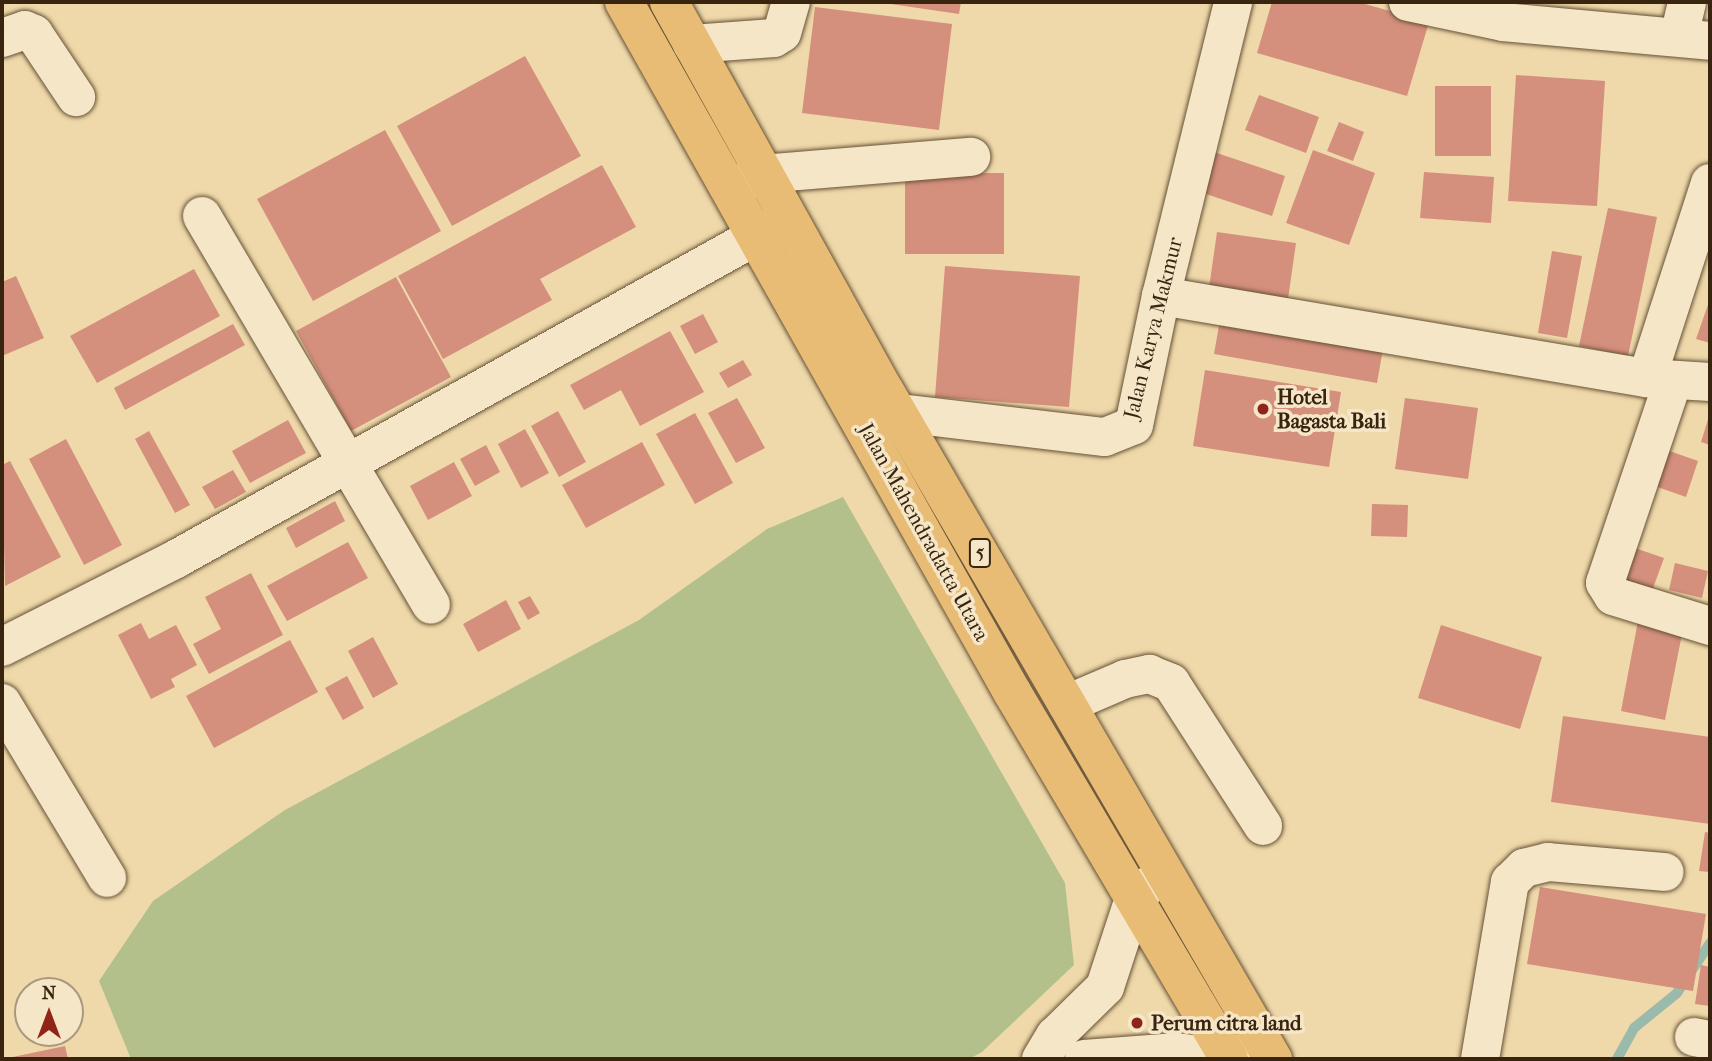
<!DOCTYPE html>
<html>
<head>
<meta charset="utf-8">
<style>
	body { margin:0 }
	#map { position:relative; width:1712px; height:1061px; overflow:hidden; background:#efd9aa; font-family:"IM FELL French Canon",serif }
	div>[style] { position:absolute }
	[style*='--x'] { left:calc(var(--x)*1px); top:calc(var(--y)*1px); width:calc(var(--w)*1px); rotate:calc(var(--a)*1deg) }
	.green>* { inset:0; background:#b4c08c }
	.stream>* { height:10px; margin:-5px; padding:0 5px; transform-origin:5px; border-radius:5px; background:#9abaab }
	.building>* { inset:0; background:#d58f7d }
	.roads { filter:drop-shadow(0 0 2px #665136) drop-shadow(0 0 2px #665136) }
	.minor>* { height:38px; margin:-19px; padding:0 19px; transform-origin:19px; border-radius:19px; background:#f5e6c8 }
	.highway>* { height:38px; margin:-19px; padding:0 19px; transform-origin:19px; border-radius:19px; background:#e8bc75 }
	.dots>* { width:19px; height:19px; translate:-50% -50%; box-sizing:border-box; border:4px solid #f5e6c8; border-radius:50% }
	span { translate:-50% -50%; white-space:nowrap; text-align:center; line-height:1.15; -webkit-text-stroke:7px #f5e6c8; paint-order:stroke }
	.shield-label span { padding:2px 5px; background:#f5e6c8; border:2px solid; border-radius:5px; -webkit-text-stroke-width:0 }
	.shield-label { font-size:19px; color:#392410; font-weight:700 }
	.street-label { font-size:21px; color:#392410 }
	.poi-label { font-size:21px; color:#392410; font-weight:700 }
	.left { translate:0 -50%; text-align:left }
	.frame { position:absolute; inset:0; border:4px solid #392410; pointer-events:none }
	.north { position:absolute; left:14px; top:977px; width:70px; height:70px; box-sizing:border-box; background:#f5e6c8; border:2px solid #aa987e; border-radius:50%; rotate:0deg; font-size:19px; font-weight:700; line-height:28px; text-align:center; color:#392410 }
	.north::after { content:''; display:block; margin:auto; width:24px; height:32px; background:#8f2418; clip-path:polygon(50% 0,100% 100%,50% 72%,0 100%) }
</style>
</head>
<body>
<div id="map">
	<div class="green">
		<div style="clip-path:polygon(843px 497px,1065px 883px,1074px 965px,982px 1052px,969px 1059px,131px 1059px,99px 981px,153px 901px,285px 810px,639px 620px,767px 529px)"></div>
	</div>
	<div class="stream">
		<div style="--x:1617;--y:1059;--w:35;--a:-61"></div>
		<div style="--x:1634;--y:1028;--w:55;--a:-39.1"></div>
		<div style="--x:1677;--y:993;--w:60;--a:-56.6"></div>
	</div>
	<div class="building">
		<div style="clip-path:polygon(877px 2px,961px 2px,959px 14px)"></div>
		<div style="clip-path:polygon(1272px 2px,1358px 2px,1429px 22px,1407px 96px,1257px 53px)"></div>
		<div style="clip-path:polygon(815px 7px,952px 24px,939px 130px,802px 113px)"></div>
		<div style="clip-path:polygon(525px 56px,581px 156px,452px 226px,397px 126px)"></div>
		<div style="clip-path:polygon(1516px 75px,1605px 81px,1597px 206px,1508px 201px)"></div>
		<div style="clip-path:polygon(1435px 86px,1491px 86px,1491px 156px,1435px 156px)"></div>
		<div style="clip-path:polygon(1259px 95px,1319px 117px,1306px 153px,1245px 130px)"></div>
		<div style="clip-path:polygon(1339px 122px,1364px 132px,1353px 161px,1327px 151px)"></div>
		<div style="clip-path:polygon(385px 130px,441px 231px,313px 301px,257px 199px)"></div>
		<div style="clip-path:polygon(1313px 150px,1375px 173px,1349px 245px,1286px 223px)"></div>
		<div style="clip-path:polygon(1214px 152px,1285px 176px,1272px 216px,1200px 192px)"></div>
		<div style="clip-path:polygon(602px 165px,636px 227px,540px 279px,552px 300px,443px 359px,398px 276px)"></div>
		<div style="clip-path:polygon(1424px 172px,1494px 177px,1491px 223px,1420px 218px)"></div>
		<div style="clip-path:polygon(905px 173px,1004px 173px,1004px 254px,905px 254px)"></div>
		<div style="clip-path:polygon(1608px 208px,1657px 217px,1628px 356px,1579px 346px)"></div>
		<div style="clip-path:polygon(1217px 232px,1296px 243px,1288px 299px,1209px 288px)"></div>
		<div style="clip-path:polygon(1552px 251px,1582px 256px,1567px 338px,1538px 333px)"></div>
		<div style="clip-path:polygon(945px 266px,1080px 276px,1069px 407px,935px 397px)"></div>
		<div style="clip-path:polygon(194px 269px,220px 316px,97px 383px,70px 336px)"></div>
		<div style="clip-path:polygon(16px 276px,44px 338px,2px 356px,2px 282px)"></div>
		<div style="clip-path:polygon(396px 277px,451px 377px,351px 431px,296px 331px)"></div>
		<div style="clip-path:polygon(1710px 299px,1710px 343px,1696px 339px)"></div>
		<div style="clip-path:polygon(703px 314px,718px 342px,695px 354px,680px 326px)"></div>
		<div style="clip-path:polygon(1221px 314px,1384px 343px,1377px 383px,1214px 354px)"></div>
		<div style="clip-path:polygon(233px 324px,245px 345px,125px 410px,114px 388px)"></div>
		<div style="clip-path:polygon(670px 331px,704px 392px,640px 426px,621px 390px,584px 410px,570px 385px)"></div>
		<div style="clip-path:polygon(743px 360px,752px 375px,728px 388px,719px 373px)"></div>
		<div style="clip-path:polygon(1205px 370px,1341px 392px,1329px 467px,1193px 446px)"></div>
		<div style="clip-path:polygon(737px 398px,765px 448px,736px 463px,708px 413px)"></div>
		<div style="clip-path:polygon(1405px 398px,1478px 408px,1468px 479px,1395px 469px)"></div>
		<div style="clip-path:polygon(558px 411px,586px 462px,559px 477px,531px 426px)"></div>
		<div style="clip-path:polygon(695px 413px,733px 483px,695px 504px,656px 434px)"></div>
		<div style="clip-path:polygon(1710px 413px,1710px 445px,1701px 442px)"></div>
		<div style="clip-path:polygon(288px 420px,306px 453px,250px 483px,232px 451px)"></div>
		<div style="clip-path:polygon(525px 429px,549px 473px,521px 488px,498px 444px)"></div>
		<div style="clip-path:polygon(149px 431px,190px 505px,175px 513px,135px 439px)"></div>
		<div style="clip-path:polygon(66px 439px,122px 545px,84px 565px,29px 459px)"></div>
		<div style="clip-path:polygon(642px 442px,665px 485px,586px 528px,562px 485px)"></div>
		<div style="clip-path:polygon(486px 445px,500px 472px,475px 486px,460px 459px)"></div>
		<div style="clip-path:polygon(1661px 448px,1698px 461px,1686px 497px,1649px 484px)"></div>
		<div style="clip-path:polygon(10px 461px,61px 557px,5px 586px,2px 465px)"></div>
		<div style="clip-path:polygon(454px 462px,472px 496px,428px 520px,410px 486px)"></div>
		<div style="clip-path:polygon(233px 470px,246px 492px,215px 509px,202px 487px)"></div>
		<div style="clip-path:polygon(335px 501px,345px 521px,296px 548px,286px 528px)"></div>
		<div style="clip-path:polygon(1372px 504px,1408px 505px,1407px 537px,1371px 536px)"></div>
		<div style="clip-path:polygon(348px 542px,368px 578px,287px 621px,267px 586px)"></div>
		<div style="clip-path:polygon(1629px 546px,1664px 558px,1652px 591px,1617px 578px)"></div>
		<div style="clip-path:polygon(1675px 563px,1708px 571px,1702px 598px,1669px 590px)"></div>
		<div style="clip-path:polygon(251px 573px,283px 635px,209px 674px,193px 644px,221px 629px,205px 597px)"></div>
		<div style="clip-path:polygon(530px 596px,540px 613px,528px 620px,518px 602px)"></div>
		<div style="clip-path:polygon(506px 600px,521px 629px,478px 652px,463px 624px)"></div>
		<div style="clip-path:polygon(1638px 621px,1683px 629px,1665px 720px,1621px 711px)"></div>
		<div style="clip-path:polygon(141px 623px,149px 639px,176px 625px,197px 665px,171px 679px,175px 687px,151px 699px,118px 635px)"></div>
		<div style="clip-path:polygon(1441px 625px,1542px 657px,1520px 729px,1418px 698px)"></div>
		<div style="clip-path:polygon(373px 637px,398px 684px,373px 698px,348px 651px)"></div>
		<div style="clip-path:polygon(290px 640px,318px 692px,214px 748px,186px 696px)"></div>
		<div style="clip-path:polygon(347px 676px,364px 708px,343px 720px,325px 688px)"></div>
		<div style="clip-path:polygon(1563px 716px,1710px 737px,1710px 824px,1551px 802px)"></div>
		<div style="clip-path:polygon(1705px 832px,1710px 833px,1710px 872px,1699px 871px)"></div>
		<div style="clip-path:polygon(1540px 887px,1706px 914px,1693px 991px,1527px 964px)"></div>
		<div style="clip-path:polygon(1701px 965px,1710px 967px,1710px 1006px,1695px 1004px)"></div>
		<div style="clip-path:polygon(65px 1046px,68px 1059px,8px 1059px,8px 1058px)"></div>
	</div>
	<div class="roads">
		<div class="minor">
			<div style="--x:1408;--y:2;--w:97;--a:11.9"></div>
			<div style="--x:1503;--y:22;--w:208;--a:5.2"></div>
			<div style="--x:1679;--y:37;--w:36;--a:-77"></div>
			<div style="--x:2;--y:38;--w:24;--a:-19"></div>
			<div style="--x:25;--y:30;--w:10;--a:24"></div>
			<div style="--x:34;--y:34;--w:76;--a:56.3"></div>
			<div style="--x:692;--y:44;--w:82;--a:-4.2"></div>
			<div style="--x:774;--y:38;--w:9;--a:-32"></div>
			<div style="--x:782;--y:33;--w:32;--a:-74"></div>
			<div style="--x:736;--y:186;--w:29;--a:-25"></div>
			<div style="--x:762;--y:174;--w:210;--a:-4.7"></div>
			<div style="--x:202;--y:216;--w:451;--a:59.5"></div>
			<div style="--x:1161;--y:296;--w:493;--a:9.6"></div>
			<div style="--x:1647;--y:378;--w:63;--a:3.6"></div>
			<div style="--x:1647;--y:378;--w:205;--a:-72.1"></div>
			<div style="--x:1673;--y:381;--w:213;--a:108.6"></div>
			<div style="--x:1605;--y:583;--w:15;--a:58"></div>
			<div style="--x:1613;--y:596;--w:102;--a:17.2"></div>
			<div style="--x:900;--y:413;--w:206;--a:6.7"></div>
			<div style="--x:1105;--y:437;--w:31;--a:-22"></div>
			<div style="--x:1134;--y:425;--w:132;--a:-78.2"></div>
			<div style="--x:1161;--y:296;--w:303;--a:-76.2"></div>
			<div style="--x:2;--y:647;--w:195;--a:-26.8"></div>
			<div style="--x:176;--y:559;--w:697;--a:-29.1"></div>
			<div style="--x:2;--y:703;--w:204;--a:59"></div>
			<div style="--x:1067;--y:704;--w:63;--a:-23.3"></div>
			<div style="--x:1125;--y:679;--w:25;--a:-12"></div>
			<div style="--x:1149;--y:674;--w:24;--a:22"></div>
			<div style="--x:1171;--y:683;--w:170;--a:57.2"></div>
			<div style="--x:1694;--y:1037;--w:16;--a:11"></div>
			<div style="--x:1041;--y:1059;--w:27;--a:-59"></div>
			<div style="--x:1055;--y:1036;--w:70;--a:-44.4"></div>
			<div style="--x:1105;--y:987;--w:97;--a:-71.9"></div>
			<div style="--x:1135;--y:895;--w:24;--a:-35"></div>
			<div style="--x:1084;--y:1059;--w:90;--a:-4.4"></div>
			<div style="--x:1174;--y:1052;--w:54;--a:6.3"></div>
			<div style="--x:1228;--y:1058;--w:28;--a:-18"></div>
			<div style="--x:1480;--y:1059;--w:180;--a:-80.4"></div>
			<div style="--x:1510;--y:882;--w:20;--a:-45"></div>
			<div style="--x:1524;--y:868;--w:25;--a:-14"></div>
			<div style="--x:1548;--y:862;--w:117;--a:4.9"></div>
		</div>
		<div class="highway">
			<div style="--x:624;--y:2;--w:792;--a:60.65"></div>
			<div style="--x:1012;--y:692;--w:426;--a:59.4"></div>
			<div style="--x:669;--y:2;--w:445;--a:61"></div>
			<div style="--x:885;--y:391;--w:773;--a:59.85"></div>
		</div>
	</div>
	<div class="dots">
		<div style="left:1263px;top:409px;background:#8f2418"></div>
		<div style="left:1137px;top:1023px;background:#8f2418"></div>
	</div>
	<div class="shield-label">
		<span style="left:980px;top:553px">5</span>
	</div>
	<div class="street-label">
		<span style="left:1153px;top:328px;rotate:-76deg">Jalan Karya Makmur</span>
		<span style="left:924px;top:532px;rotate:61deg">Jalan Mahendradatta Utara</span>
	</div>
	<div class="poi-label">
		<span class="left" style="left:1277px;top:409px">Hotel<br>Bagasta Bali</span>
		<span class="left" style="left:1151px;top:1023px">Perum citra land</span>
	</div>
	<div class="frame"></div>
	<div class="north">N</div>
</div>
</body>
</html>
